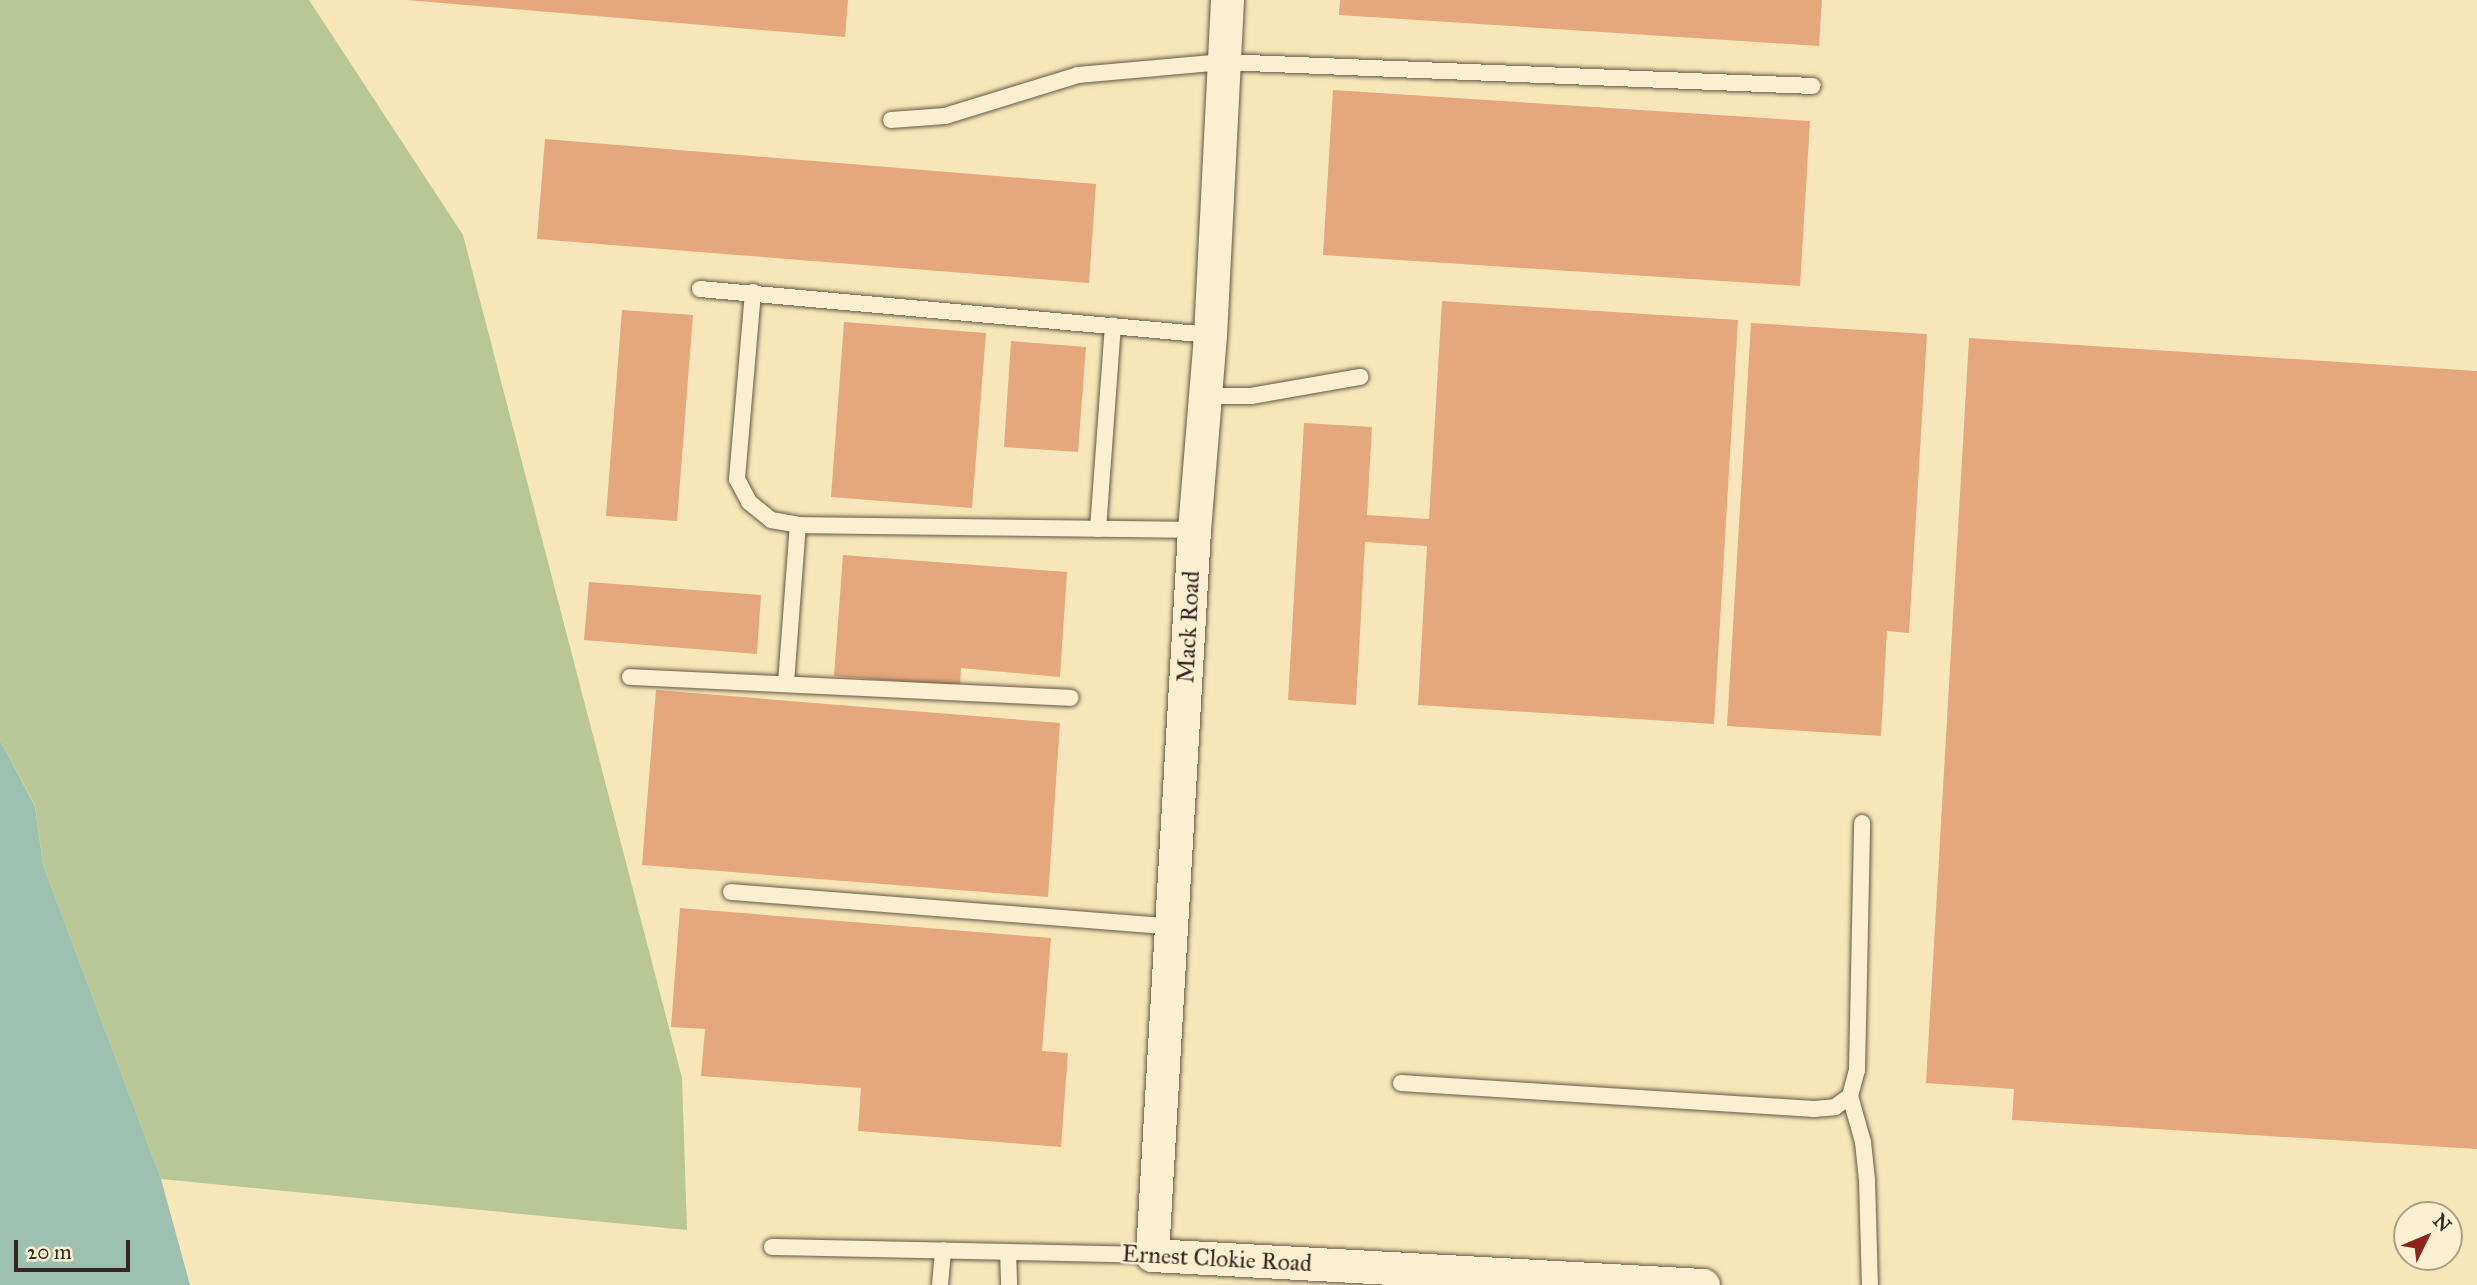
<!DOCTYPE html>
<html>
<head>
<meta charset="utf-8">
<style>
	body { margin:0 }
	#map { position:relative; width:2477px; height:1285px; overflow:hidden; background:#f7e7b8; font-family:"IM FELL Great Primer",serif }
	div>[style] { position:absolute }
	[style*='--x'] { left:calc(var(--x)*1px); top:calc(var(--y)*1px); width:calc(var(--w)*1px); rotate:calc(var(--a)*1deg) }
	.green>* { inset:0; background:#b8c793 }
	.water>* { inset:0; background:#9dc0b0 }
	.building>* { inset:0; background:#e4a87c }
	.roads { filter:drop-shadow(0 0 2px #655747) drop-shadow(0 0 2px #655747) }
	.service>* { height:16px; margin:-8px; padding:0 8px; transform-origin:8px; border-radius:8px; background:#faefd1 }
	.minor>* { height:33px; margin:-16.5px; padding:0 16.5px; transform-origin:16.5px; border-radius:16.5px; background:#faefd1 }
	span { translate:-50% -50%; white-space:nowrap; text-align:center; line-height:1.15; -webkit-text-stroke:5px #faefd1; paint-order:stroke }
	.street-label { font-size:24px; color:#342721 }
	.north { position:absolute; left:2393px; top:1201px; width:70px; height:70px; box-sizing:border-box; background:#faefd1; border:2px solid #ab9f8b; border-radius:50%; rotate:47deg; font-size:19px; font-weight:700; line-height:28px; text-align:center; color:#342721 }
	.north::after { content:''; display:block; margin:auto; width:24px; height:32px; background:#8f2418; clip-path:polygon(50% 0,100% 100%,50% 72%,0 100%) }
	.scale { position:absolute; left:14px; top:1240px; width:116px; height:32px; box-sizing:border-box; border:4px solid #342721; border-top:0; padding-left:9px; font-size:21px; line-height:24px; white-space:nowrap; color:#342721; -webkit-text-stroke:5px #faefd1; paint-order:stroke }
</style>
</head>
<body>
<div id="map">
	<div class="green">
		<div style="clip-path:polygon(0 0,309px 0,463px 235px,682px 1078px,687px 1230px,161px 1179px,43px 865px,35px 805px,0 740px)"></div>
	</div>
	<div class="water">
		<div style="clip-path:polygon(0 740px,35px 806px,43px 865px,161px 1179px,190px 1285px,0 1285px)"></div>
	</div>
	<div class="building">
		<div style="clip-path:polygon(407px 0,848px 0,845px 37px)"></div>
		<div style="clip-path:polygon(1340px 0,1822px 0,1819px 46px,1339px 15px)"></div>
		<div style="clip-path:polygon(1333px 90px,1810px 121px,1800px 286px,1323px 255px)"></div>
		<div style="clip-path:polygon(545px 139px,1096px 184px,1089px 283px,537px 239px)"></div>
		<div style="clip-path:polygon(1442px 301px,1738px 320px,1714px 724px,1418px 705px,1427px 546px,1365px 542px,1356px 705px,1288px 700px,1304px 423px,1372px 427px,1367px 515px,1429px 519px)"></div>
		<div style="clip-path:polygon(622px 310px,693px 315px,677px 521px,606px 516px)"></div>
		<div style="clip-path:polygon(844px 322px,986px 333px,972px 508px,831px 497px)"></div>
		<div style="clip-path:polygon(1751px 323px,1927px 334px,1909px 633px,1887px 631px,1881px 736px,1727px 726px)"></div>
		<div style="clip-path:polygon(1969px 338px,2477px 371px,2477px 1149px,2012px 1120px,2014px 1089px,1926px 1083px)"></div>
		<div style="clip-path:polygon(1011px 341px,1086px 347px,1078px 452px,1004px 447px)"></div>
		<div style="clip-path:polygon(843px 555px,1067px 572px,1060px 677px,961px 668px,960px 686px,834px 676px)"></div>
		<div style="clip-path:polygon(589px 582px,761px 595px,757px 654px,584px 640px)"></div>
		<div style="clip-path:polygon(656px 690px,1060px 723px,1048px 897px,642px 865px)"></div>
		<div style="clip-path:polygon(680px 908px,1051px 938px,1042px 1051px,1068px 1053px,1061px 1147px,858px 1131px,861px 1088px,701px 1076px,705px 1029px,671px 1027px)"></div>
	</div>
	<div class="roads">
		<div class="service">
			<div style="--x:891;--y:120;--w:54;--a:-4.2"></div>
			<div style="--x:945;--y:116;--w:139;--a:-17.1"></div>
			<div style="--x:1078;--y:75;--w:146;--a:-5.1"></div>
			<div style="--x:1223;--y:62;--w:590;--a:2.33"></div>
			<div style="--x:700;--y:289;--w:512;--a:5.15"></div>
			<div style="--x:753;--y:292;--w:188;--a:94.9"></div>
			<div style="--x:737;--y:479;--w:26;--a:62"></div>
			<div style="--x:749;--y:502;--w:28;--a:39"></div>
			<div style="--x:771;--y:520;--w:27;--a:10"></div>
			<div style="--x:798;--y:525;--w:396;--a:0.7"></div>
			<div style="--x:1205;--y:396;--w:46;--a:0"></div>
			<div style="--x:1251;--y:396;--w:111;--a:-9.9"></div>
			<div style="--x:1098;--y:529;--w:204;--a:-85.8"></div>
			<div style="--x:630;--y:677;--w:441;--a:2.7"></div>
			<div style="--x:786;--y:683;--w:158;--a:-85.7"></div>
			<div style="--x:731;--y:892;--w:442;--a:4.5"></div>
			<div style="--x:1401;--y:1083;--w:414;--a:3.6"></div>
			<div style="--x:1814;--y:1109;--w:21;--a:-5"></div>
			<div style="--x:1835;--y:1107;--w:19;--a:-36"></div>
			<div style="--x:1850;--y:1096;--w:27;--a:-75"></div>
			<div style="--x:1857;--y:1070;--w:247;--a:-88.8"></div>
			<div style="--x:1850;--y:1096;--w:48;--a:74.2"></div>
			<div style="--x:1863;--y:1142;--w:38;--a:84"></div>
			<div style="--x:1867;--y:1180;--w:105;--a:88.4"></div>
			<div style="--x:772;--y:1247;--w:380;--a:1.2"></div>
			<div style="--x:1008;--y:1252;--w:33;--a:88"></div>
			<div style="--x:940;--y:1285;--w:35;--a:-85"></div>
		</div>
		<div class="minor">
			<div style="--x:1227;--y:0;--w:335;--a:92.9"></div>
			<div style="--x:1210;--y:335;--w:196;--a:94.7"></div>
			<div style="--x:1194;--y:530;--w:726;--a:93.32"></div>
			<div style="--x:1152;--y:1255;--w:552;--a:3.12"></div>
		</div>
	</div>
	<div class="street-label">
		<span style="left:1189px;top:627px;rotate:-87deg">Mack Road</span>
		<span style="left:1217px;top:1259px;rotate:3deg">Ernest Clokie Road</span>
	</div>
	<div class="north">N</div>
	<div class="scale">20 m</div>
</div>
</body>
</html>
